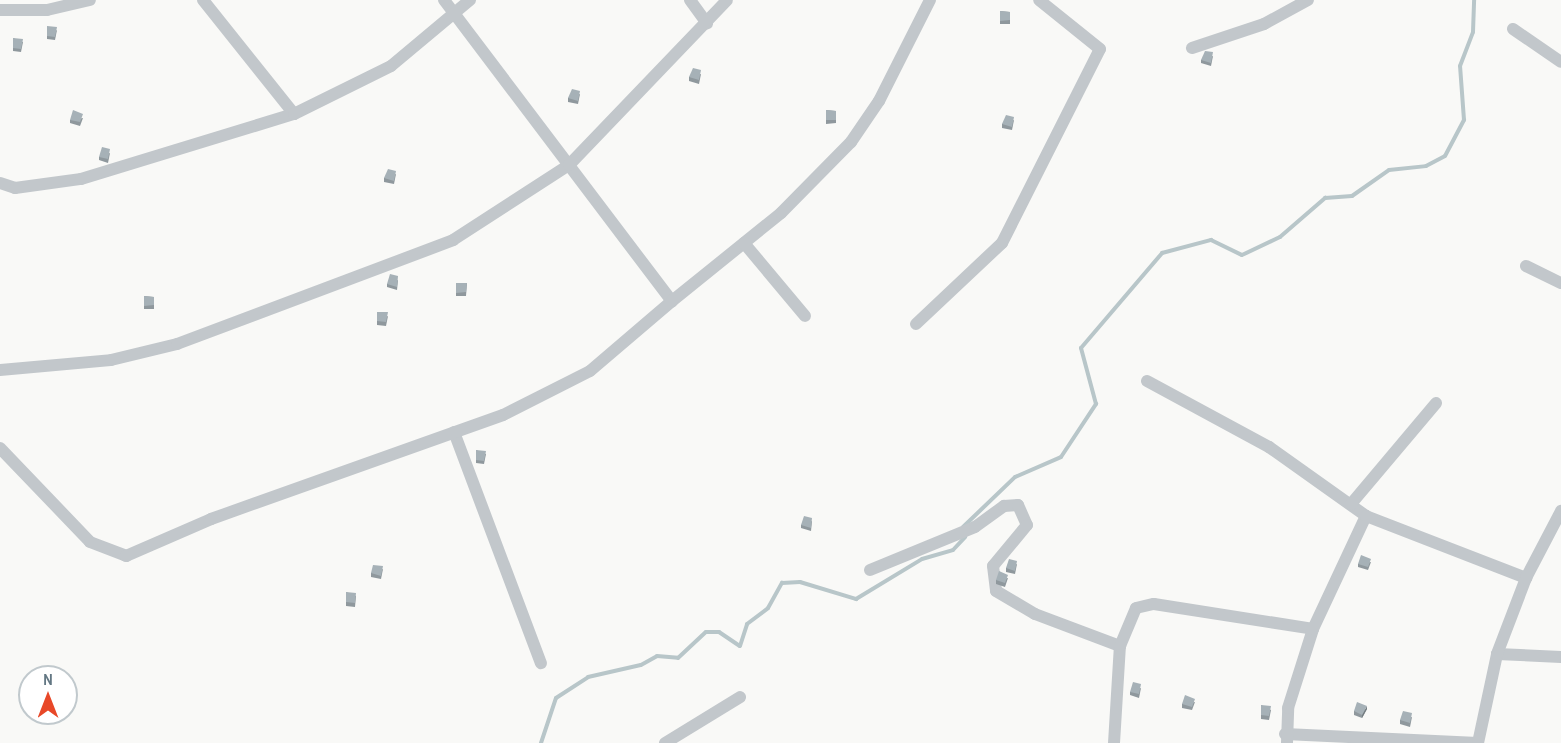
<!DOCTYPE html>
<html>
<head>
<meta charset="utf-8">
<style>
	body { margin:0 }
	#map { position:relative; width:1561px; height:743px; overflow:hidden; background:#f9f9f7; font-family:"Archivo Narrow",sans-serif }
	div>[style] { position:absolute }
	[style*='--x'] { left:calc(var(--x)*1px); top:calc(var(--y)*1px); width:calc(var(--w)*1px); rotate:calc(var(--a)*1deg) }
	.stream>* { height:4px; margin:-2px; padding:0 2px; transform-origin:2px; border-radius:2px; background:#b8c6c9 }
	.minor>* { height:12px; margin:-6px; padding:0 6px; transform-origin:6px; border-radius:6px; background:#c2c7cb }
	.wall>* { inset:0; background:#8f989d }
	.shaded-wall>* { inset:0; background:#747c80 }
	.building>* { inset:0; background:#a6b1b7 }
	span { translate:-50% -50%; white-space:nowrap; text-align:center; line-height:1.15; -webkit-text-stroke:6px #fff; paint-order:stroke }
	.north { position:absolute; left:18px; top:665px; width:60px; height:60px; box-sizing:border-box; background:#fff; border:2px solid #c1c9cd; border-radius:50%; rotate:0deg; font-size:16px; font-weight:700; line-height:24px; text-align:center; color:#637783 }
	.north::after { content:''; display:block; margin:auto; width:21px; height:27px; background:#e84828; clip-path:polygon(50% 0,100% 100%,50% 72%,0 100%) }
</style>
</head>
<body>
<div id="map">
	<div class="stream">
		<div style="--x:963;--y:527;--w:72;--a:-43.9"></div>
		<div style="--x:1015;--y:477;--w:50;--a:-23.5"></div>
		<div style="--x:1061;--y:457;--w:64;--a:-56.6"></div>
		<div style="--x:1096;--y:404;--w:58;--a:-105"></div>
		<div style="--x:1081;--y:348;--w:125;--a:-49.5"></div>
		<div style="--x:1162;--y:253;--w:51;--a:-14.9"></div>
		<div style="--x:1211;--y:240;--w:34;--a:26"></div>
		<div style="--x:1242;--y:255;--w:42;--a:-25.3"></div>
		<div style="--x:1280;--y:237;--w:60;--a:-40.9"></div>
		<div style="--x:1325;--y:198;--w:27;--a:-4"></div>
		<div style="--x:1352;--y:196;--w:45;--a:-35.1"></div>
		<div style="--x:1389;--y:170;--w:37;--a:-6"></div>
		<div style="--x:1426;--y:166;--w:21;--a:-28"></div>
		<div style="--x:1445;--y:156;--w:41;--a:-62.2"></div>
		<div style="--x:1464;--y:120;--w:54;--a:-94.2"></div>
		<div style="--x:1460;--y:66;--w:36;--a:-69"></div>
		<div style="--x:1473;--y:32;--w:32;--a:-88"></div>
		<div style="--x:541;--y:743;--w:47;--a:-71.6"></div>
		<div style="--x:556;--y:698;--w:38;--a:-33"></div>
		<div style="--x:588;--y:677;--w:54;--a:-12.8"></div>
		<div style="--x:641;--y:665;--w:18;--a:-29"></div>
		<div style="--x:657;--y:656;--w:21;--a:5"></div>
		<div style="--x:678;--y:658;--w:38;--a:-43"></div>
		<div style="--x:706;--y:632;--w:13;--a:0"></div>
		<div style="--x:719;--y:632;--w:25;--a:34"></div>
		<div style="--x:740;--y:646;--w:23;--a:-72"></div>
		<div style="--x:747;--y:624;--w:26;--a:-37"></div>
		<div style="--x:768;--y:608;--w:29;--a:-61"></div>
		<div style="--x:782;--y:583;--w:18;--a:-3"></div>
		<div style="--x:800;--y:582;--w:59;--a:16.9"></div>
		<div style="--x:856;--y:599;--w:77;--a:-31.2"></div>
		<div style="--x:922;--y:559;--w:32;--a:-16"></div>
		<div style="--x:953;--y:550;--w:18;--a:-47"></div>
	</div>
	<div class="minor">
		<div style="--x:203;--y:0;--w:146;--a:51.4"></div>
		<div style="--x:444;--y:0;--w:378;--a:52.9"></div>
		<div style="--x:672;--y:301;--w:140;--a:-38.9"></div>
		<div style="--x:781;--y:213;--w:100;--a:-45.4"></div>
		<div style="--x:851;--y:142;--w:50;--a:-55.7"></div>
		<div style="--x:879;--y:101;--w:113;--a:-63.2"></div>
		<div style="--x:690;--y:0;--w:29;--a:54"></div>
		<div style="--x:0;--y:10;--w:47;--a:0"></div>
		<div style="--x:47;--y:10;--w:44;--a:-13.1"></div>
		<div style="--x:1513;--y:29;--w:58;--a:34.5"></div>
		<div style="--x:1192;--y:48;--w:76;--a:-18.4"></div>
		<div style="--x:1264;--y:24;--w:50;--a:-28.6"></div>
		<div style="--x:0;--y:183;--w:16;--a:18"></div>
		<div style="--x:15;--y:188;--w:67;--a:-7.8"></div>
		<div style="--x:81;--y:179;--w:223;--a:-17"></div>
		<div style="--x:294;--y:114;--w:108;--a:-26.3"></div>
		<div style="--x:391;--y:66;--w:103;--a:-39.9"></div>
		<div style="--x:744;--y:243;--w:95;--a:50.1"></div>
		<div style="--x:1526;--y:266;--w:39;--a:26"></div>
		<div style="--x:916;--y:324;--w:118;--a:-43.3"></div>
		<div style="--x:1002;--y:243;--w:217;--a:-63.2"></div>
		<div style="--x:1100;--y:49;--w:78;--a:-141.2"></div>
		<div style="--x:0;--y:370;--w:111;--a:-5.1"></div>
		<div style="--x:111;--y:360;--w:68;--a:-13.6"></div>
		<div style="--x:177;--y:344;--w:295;--a:-20.6"></div>
		<div style="--x:453;--y:240;--w:138;--a:-32.9"></div>
		<div style="--x:569;--y:165;--w:228;--a:-46.2"></div>
		<div style="--x:1147;--y:381;--w:139;--a:28.4"></div>
		<div style="--x:1269;--y:447;--w:119;--a:35.4"></div>
		<div style="--x:454;--y:432;--w:247;--a:69.4"></div>
		<div style="--x:0;--y:448;--w:130;--a:46.2"></div>
		<div style="--x:90;--y:542;--w:39;--a:21"></div>
		<div style="--x:126;--y:556;--w:93;--a:-23.5"></div>
		<div style="--x:211;--y:519;--w:310;--a:-19.6"></div>
		<div style="--x:503;--y:415;--w:97;--a:-26.8"></div>
		<div style="--x:590;--y:371;--w:108;--a:-40.5"></div>
		<div style="--x:1351;--y:504;--w:132;--a:-49.9"></div>
		<div style="--x:870;--y:570;--w:113;--a:-22.3"></div>
		<div style="--x:975;--y:527;--w:36;--a:-36"></div>
		<div style="--x:1004;--y:506;--w:14;--a:-4"></div>
		<div style="--x:1018;--y:505;--w:22;--a:66"></div>
		<div style="--x:1027;--y:525;--w:53;--a:129.7"></div>
		<div style="--x:993;--y:566;--w:25;--a:83"></div>
		<div style="--x:996;--y:591;--w:45;--a:30.5"></div>
		<div style="--x:1035;--y:614;--w:91;--a:20.6"></div>
		<div style="--x:1497;--y:654;--w:64;--a:2.7"></div>
		<div style="--x:1285;--y:734;--w:193;--a:2.7"></div>
		<div style="--x:665;--y:743;--w:88;--a:-31.5"></div>
		<div style="--x:1114;--y:743;--w:97;--a:-86.5"></div>
		<div style="--x:1120;--y:646;--w:41;--a:-67.2"></div>
		<div style="--x:1136;--y:608;--w:18;--a:-13"></div>
		<div style="--x:1154;--y:604;--w:161;--a:8.9"></div>
		<div style="--x:1287;--y:743;--w:35;--a:-88"></div>
		<div style="--x:1288;--y:708;--w:83;--a:-72.4"></div>
		<div style="--x:1313;--y:629;--w:125;--a:-64.9"></div>
		<div style="--x:1366;--y:516;--w:172;--a:21.2"></div>
		<div style="--x:1478;--y:743;--w:91;--a:-77.9"></div>
		<div style="--x:1497;--y:654;--w:81;--a:-69.1"></div>
		<div style="--x:1526;--y:578;--w:76;--a:-62.4"></div>
	</div>
	<div class="wall">
		<div style="clip-path:polygon(1000px 11px,1010px 12px,1010px 24px,1000px 24px)"></div>
		<div style="clip-path:polygon(57px 30px,55px 40px,47px 39px,47px 36px)"></div>
		<div style="clip-path:polygon(13px 38px,23px 42px,21px 52px,13px 51px)"></div>
		<div style="clip-path:polygon(1213px 56px,1211px 66px,1201px 63px,1201px 60px)"></div>
		<div style="clip-path:polygon(701px 74px,699px 84px,689px 81px,689px 77px)"></div>
		<div style="clip-path:polygon(580px 94px,578px 104px,568px 102px,568px 98px)"></div>
		<div style="clip-path:polygon(826px 110px,836px 111px,836px 123px,826px 124px)"></div>
		<div style="clip-path:polygon(83px 118px,80px 126px,70px 123px,70px 120px)"></div>
		<div style="clip-path:polygon(1014px 120px,1012px 130px,1002px 128px,1002px 124px)"></div>
		<div style="clip-path:polygon(110px 153px,108px 163px,99px 160px,99px 157px)"></div>
		<div style="clip-path:polygon(396px 174px,394px 184px,384px 182px,384px 178px)"></div>
		<div style="clip-path:polygon(398px 280px,397px 290px,387px 287px,387px 284px)"></div>
		<div style="clip-path:polygon(456px 283px,467px 283px,466px 296px,456px 296px)"></div>
		<div style="clip-path:polygon(144px 296px,154px 297px,154px 309px,144px 309px)"></div>
		<div style="clip-path:polygon(388px 316px,386px 326px,377px 325px,377px 321px)"></div>
		<div style="clip-path:polygon(476px 450px,486px 454px,484px 464px,476px 463px)"></div>
		<div style="clip-path:polygon(812px 521px,811px 531px,801px 528px,801px 525px)"></div>
		<div style="clip-path:polygon(1371px 562px,1368px 570px,1358px 567px,1358px 564px)"></div>
		<div style="clip-path:polygon(1017px 564px,1015px 574px,1006px 572px,1006px 568px)"></div>
		<div style="clip-path:polygon(383px 569px,381px 579px,371px 577px,371px 573px)"></div>
		<div style="clip-path:polygon(1008px 578px,1005px 587px,996px 584px,996px 580px)"></div>
		<div style="clip-path:polygon(346px 592px,356px 596px,355px 607px,346px 606px)"></div>
		<div style="clip-path:polygon(1141px 688px,1139px 698px,1130px 695px,1130px 692px)"></div>
		<div style="clip-path:polygon(1195px 702px,1192px 710px,1182px 708px,1182px 704px)"></div>
		<div style="clip-path:polygon(1261px 705px,1271px 710px,1269px 720px,1261px 719px)"></div>
		<div style="clip-path:polygon(1367px 709px,1362px 718px,1354px 715px,1354px 711px)"></div>
		<div style="clip-path:polygon(1412px 717px,1410px 727px,1400px 724px,1400px 720px)"></div>
	</div>
	<div class="shaded-wall">
		<div style="clip-path:polygon(1367px 706px,1367px 709px,1362px 718px,1362px 715px)"></div>
	</div>
	<div class="building">
		<div style="clip-path:polygon(1000px 11px,1010px 12px,1010px 20px,1000px 21px)"></div>
		<div style="clip-path:polygon(47px 26px,57px 27px,55px 37px,47px 36px)"></div>
		<div style="clip-path:polygon(13px 38px,23px 39px,21px 49px,13px 48px)"></div>
		<div style="clip-path:polygon(1205px 51px,1213px 52px,1211px 63px,1201px 60px)"></div>
		<div style="clip-path:polygon(693px 68px,701px 70px,699px 80px,689px 77px)"></div>
		<div style="clip-path:polygon(572px 89px,580px 91px,578px 101px,568px 98px)"></div>
		<div style="clip-path:polygon(73px 110px,83px 114px,80px 122px,70px 120px)"></div>
		<div style="clip-path:polygon(826px 110px,836px 111px,836px 120px,826px 120px)"></div>
		<div style="clip-path:polygon(1006px 115px,1014px 117px,1012px 127px,1002px 124px)"></div>
		<div style="clip-path:polygon(102px 147px,110px 149px,108px 159px,99px 157px)"></div>
		<div style="clip-path:polygon(388px 169px,396px 171px,394px 181px,384px 178px)"></div>
		<div style="clip-path:polygon(390px 274px,398px 276px,397px 287px,387px 284px)"></div>
		<div style="clip-path:polygon(456px 283px,467px 283px,466px 292px,456px 293px)"></div>
		<div style="clip-path:polygon(144px 296px,154px 297px,154px 305px,144px 306px)"></div>
		<div style="clip-path:polygon(377px 312px,388px 312px,386px 322px,377px 321px)"></div>
		<div style="clip-path:polygon(476px 450px,486px 451px,484px 461px,476px 460px)"></div>
		<div style="clip-path:polygon(804px 516px,812px 518px,811px 528px,801px 525px)"></div>
		<div style="clip-path:polygon(1361px 555px,1371px 559px,1368px 567px,1358px 564px)"></div>
		<div style="clip-path:polygon(1009px 559px,1017px 561px,1015px 571px,1006px 568px)"></div>
		<div style="clip-path:polygon(373px 565px,383px 566px,381px 576px,371px 573px)"></div>
		<div style="clip-path:polygon(999px 571px,1008px 575px,1005px 583px,996px 580px)"></div>
		<div style="clip-path:polygon(346px 592px,356px 593px,355px 603px,346px 602px)"></div>
		<div style="clip-path:polygon(1133px 682px,1141px 684px,1139px 694px,1130px 692px)"></div>
		<div style="clip-path:polygon(1185px 695px,1195px 699px,1192px 707px,1182px 704px)"></div>
		<div style="clip-path:polygon(1357px 702px,1367px 706px,1362px 715px,1354px 711px)"></div>
		<div style="clip-path:polygon(1261px 705px,1271px 706px,1269px 716px,1261px 715px)"></div>
		<div style="clip-path:polygon(1403px 711px,1412px 713px,1410px 723px,1400px 720px)"></div>
	</div>
	<div class="north">N</div>
</div>
</body>
</html>
